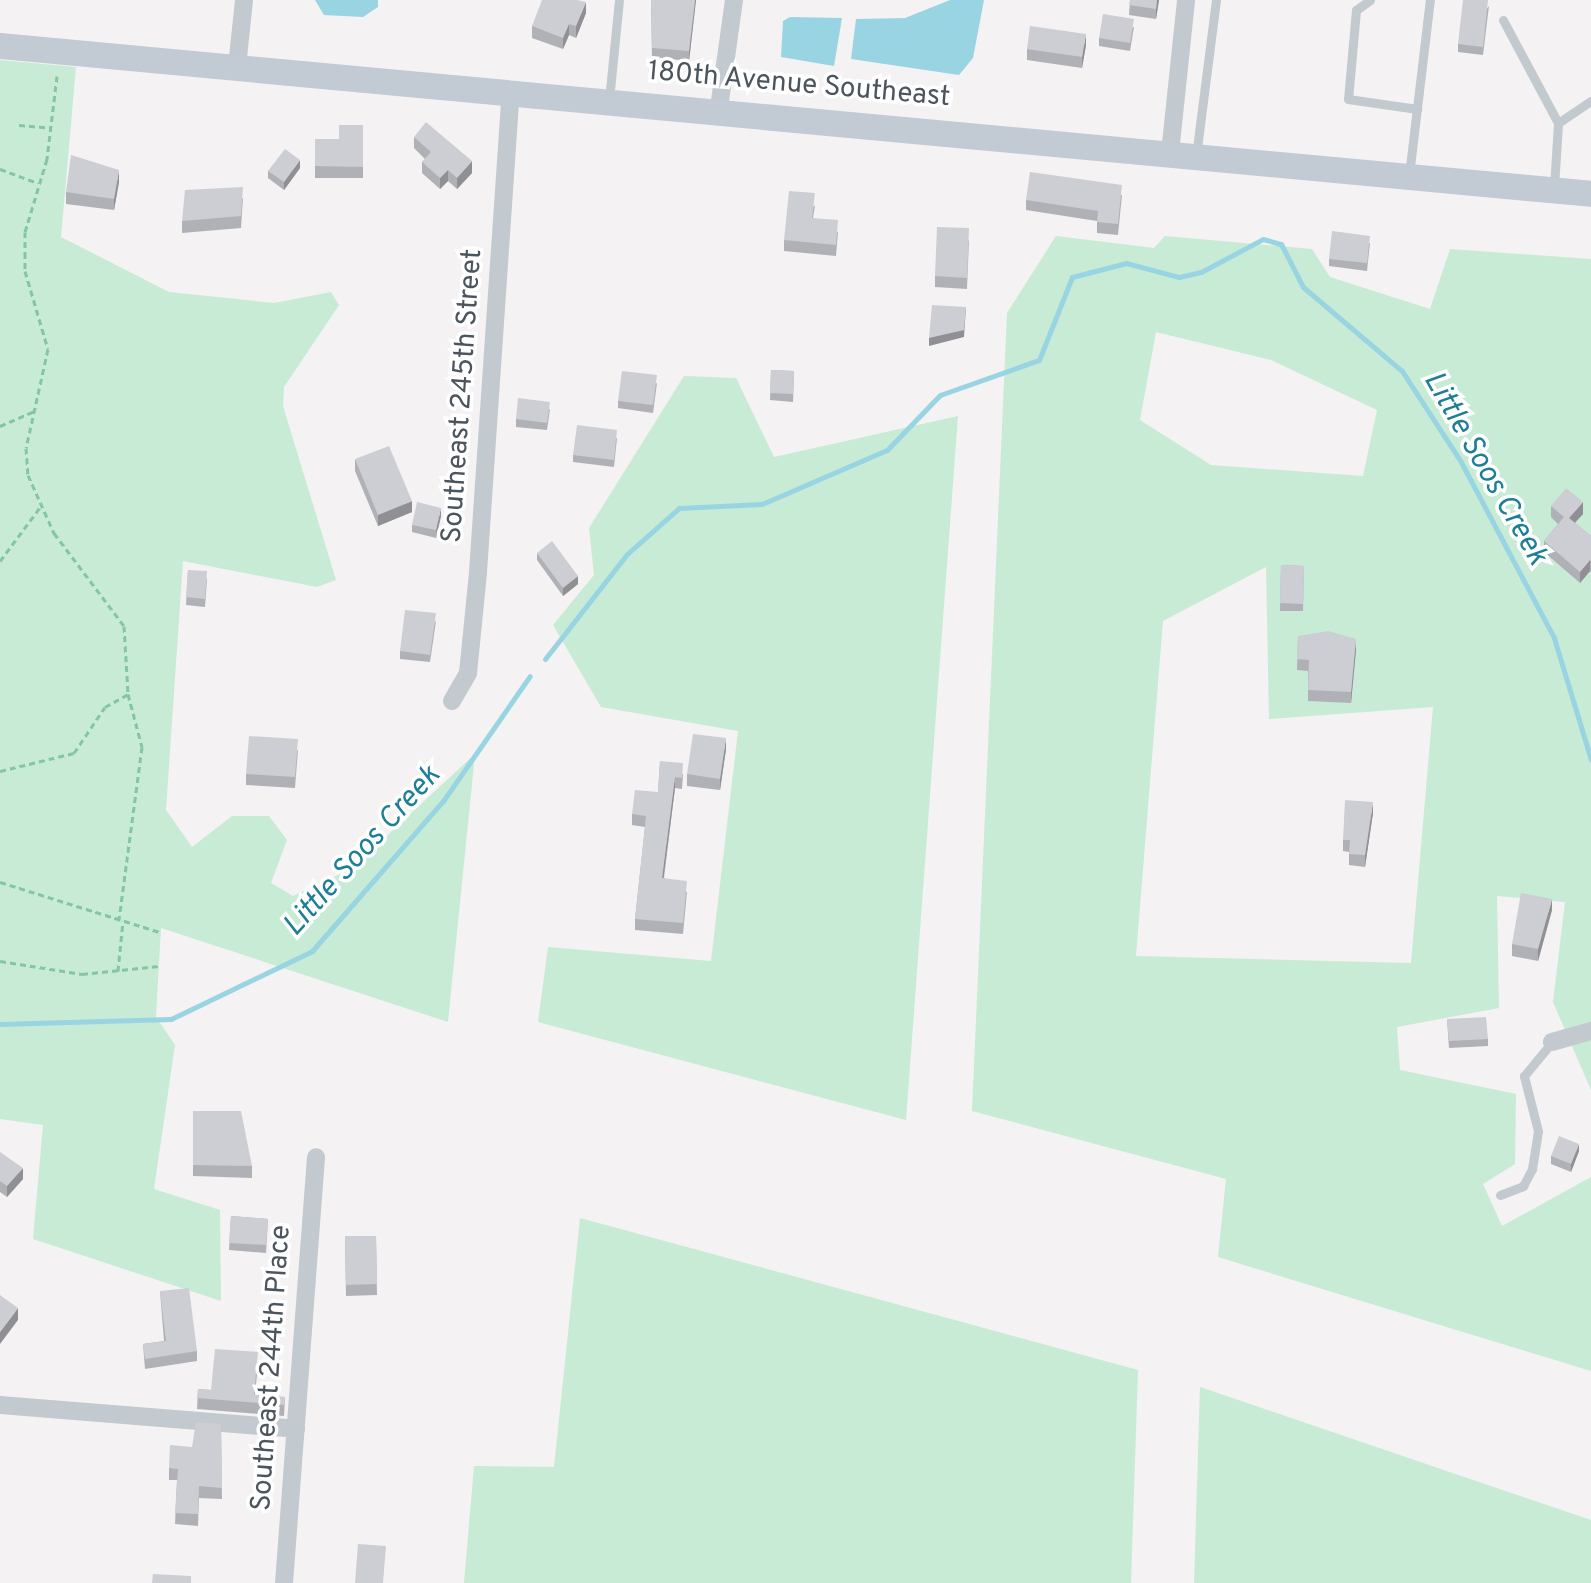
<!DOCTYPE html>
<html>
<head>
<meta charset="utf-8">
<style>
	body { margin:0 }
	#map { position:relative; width:1591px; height:1583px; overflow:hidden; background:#f4f2f2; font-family:Overpass,sans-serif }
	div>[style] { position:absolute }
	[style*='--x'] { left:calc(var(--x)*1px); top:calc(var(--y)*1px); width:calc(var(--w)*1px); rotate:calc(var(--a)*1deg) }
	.green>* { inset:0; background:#c7ebd5 }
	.water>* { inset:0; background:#99d4e3 }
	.stream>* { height:5px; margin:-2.5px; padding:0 2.5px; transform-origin:2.5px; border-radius:2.5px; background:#99d4e3 }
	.path>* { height:3px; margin-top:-1.5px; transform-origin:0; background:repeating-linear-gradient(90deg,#83c6a4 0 6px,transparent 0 10px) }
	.lane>* { height:9px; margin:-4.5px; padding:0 4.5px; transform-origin:4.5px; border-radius:4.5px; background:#c2c9cf }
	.street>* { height:18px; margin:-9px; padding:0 9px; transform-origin:9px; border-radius:9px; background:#c2c9cf }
	.secondary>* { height:26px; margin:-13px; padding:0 13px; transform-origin:13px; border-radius:13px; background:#c2cad3 }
	.wall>* { inset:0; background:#b0b1b6 }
	.shaded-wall>* { inset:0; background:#909094 }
	.building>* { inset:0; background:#cdced4 }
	span { translate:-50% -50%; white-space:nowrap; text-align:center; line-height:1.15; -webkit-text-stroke:7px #fff; paint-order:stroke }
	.street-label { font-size:28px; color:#4c555d }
	.water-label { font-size:30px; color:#1d7f97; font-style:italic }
</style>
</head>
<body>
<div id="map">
	<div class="green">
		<div style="clip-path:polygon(0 60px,76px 67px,61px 237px,169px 292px,274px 303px,331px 292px,339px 305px,284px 387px,283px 406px,336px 580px,317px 587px,183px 561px,166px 810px,192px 847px,232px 816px,269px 816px,287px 840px,271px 883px,293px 896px,351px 869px,475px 754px,448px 1022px,161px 928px,156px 1017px,175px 1045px,154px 1189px,220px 1210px,221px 1301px,33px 1239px,43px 1125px,0 1119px)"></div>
		<div style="clip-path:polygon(evenodd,1056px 236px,1154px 248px,1165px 236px,1312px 249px,1330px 277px,1430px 309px,1450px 249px,1591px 259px,1591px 1090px,1553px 1002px,1565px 902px,1497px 896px,1499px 1008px,1397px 1027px,1400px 1070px,1516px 1094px,1515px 1164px,1483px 1184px,1502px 1226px,1591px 1177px,1591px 1371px,1218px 1257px,1226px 1179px,972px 1111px,1007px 313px,1056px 236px,1156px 332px,1271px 360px,1377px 410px,1363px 476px,1211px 465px,1140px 420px,1156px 332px,1056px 236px,1266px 567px,1269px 719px,1433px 707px,1411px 963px,1136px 956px,1163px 621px,1266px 567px)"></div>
		<div style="clip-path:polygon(684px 376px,736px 378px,774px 457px,958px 416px,906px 1120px,538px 1022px,548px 947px,711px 961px,738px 731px,601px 707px,553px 625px,594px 575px,589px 528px)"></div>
		<div style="clip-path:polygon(580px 1218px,1138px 1370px,1131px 1583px,464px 1583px,474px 1466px,554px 1467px)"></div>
		<div style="clip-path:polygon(1200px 1387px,1591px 1520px,1591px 1583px,1194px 1583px)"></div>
	</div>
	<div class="water">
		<div style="clip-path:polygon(315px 0,378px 0,378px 7px,363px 17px,324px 15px)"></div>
		<div style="clip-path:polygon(950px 0,984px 0,973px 58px,959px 75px,851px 59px,856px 19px,905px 18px)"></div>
		<div style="clip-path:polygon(790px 17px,842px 18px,834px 66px,781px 57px,783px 21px)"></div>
	</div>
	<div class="stream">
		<div style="--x:545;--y:659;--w:133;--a:-52"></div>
		<div style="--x:627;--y:554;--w:69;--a:-41.5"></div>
		<div style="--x:679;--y:508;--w:83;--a:-2.8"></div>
		<div style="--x:762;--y:504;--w:136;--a:-23.4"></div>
		<div style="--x:887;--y:450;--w:76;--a:-46.1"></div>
		<div style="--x:940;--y:395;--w:105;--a:-19.5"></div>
		<div style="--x:1039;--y:360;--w:89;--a:-68.3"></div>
		<div style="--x:1072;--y:277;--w:56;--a:-14.5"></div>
		<div style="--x:1126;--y:263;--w:55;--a:14.8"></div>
		<div style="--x:1179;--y:277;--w:23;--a:-13"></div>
		<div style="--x:1201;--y:272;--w:70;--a:-28"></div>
		<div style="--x:1263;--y:239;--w:19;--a:16"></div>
		<div style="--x:1281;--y:244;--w:48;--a:62.9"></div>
		<div style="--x:1303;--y:287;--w:130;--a:40.3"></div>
		<div style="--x:1402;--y:371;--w:108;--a:57"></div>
		<div style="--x:1461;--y:462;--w:199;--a:62.1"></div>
		<div style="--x:1554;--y:638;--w:127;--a:73.1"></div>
		<div style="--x:0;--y:1024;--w:171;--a:-1.7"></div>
		<div style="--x:171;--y:1019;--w:157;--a:-25.7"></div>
		<div style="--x:312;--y:951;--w:199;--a:-48.9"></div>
		<div style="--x:443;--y:801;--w:152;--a:-55.2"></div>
	</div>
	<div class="path">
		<div style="--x:57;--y:76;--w:84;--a:96.9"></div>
		<div style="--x:47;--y:159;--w:76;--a:106.8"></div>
		<div style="--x:25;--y:232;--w:39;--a:90"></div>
		<div style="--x:25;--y:271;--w:81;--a:73.6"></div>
		<div style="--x:48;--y:349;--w:101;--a:102.5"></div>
		<div style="--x:26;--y:448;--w:27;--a:86"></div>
		<div style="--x:28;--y:475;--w:64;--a:65.9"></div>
		<div style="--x:54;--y:533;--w:116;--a:53"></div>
		<div style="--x:124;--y:626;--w:68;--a:86.6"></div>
		<div style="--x:128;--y:694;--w:55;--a:75.2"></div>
		<div style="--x:142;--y:747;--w:175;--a:97.6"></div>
		<div style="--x:19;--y:125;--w:32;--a:5"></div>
		<div style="--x:0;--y:169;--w:40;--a:20.2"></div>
		<div style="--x:0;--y:426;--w:40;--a:-23.4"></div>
		<div style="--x:0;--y:561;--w:69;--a:-53.3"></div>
		<div style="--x:0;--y:771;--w:76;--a:-13.7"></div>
		<div style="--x:74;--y:753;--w:55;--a:-56"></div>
		<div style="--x:105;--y:707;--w:26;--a:-29"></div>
		<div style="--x:0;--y:882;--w:168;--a:17.4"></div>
		<div style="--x:0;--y:961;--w:83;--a:9"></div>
		<div style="--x:82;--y:974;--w:77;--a:-5.9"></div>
		<div style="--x:118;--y:971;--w:50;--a:-84.3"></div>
	</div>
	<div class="lane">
		<div style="--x:1370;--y:0;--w:17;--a:144"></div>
		<div style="--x:1356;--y:10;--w:89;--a:95.1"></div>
		<div style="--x:1348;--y:99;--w:70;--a:8.2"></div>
		<div style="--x:1503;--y:20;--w:117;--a:61.9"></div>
		<div style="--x:609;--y:100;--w:100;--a:-84.3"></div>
		<div style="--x:1196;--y:156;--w:157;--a:-82.7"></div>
		<div style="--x:1409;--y:175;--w:176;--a:-83.2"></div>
		<div style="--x:1554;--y:187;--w:64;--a:-86.4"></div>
		<div style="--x:1558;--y:123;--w:40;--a:-34"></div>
		<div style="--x:1500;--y:1195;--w:25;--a:-21"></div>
		<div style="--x:1523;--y:1186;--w:19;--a:-62"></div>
		<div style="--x:1532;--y:1169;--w:38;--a:-81"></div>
		<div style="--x:1538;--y:1131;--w:57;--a:-104.3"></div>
		<div style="--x:1524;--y:1076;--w:44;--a:-50.5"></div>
	</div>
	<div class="street">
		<div style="--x:237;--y:67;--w:67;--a:-84"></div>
		<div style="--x:719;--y:108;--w:109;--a:-82.1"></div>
		<div style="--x:1170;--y:153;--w:154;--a:-84"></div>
		<div style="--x:452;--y:701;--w:32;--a:-60"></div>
		<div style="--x:468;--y:673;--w:101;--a:-84.3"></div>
		<div style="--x:478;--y:572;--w:482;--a:-86.1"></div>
		<div style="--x:1552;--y:1042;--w:41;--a:-15.8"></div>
		<div style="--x:0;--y:1405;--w:297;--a:4.6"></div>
		<div style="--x:284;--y:1583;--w:427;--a:-85.7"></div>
	</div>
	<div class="secondary">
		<div style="--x:0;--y:46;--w:1598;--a:5.31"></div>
	</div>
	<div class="wall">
		<div style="clip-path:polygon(651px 0,696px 0,689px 61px,652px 57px)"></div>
		<div style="clip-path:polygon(1130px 0,1159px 0,1156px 19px,1129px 15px)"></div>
		<div style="clip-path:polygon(1489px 6px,1483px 55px,1458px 52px,1458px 44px)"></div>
		<div style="clip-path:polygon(586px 13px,576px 38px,569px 35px,563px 49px,532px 38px,532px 26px)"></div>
		<div style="clip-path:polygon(1134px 27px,1130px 51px,1099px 46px,1099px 38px)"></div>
		<div style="clip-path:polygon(1086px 45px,1082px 68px,1027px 60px,1027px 49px)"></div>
		<div style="clip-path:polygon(363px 125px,363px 178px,315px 178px,315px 139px,339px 139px)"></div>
		<div style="clip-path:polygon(414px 137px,472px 173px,457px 189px,448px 181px,440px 189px,422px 173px,422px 162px,425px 159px,414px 148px)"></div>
		<div style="clip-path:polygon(300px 168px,284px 190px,268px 178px,268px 171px)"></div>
		<div style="clip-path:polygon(119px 182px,114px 210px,66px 204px,66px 192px)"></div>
		<div style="clip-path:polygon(1122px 195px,1118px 235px,1097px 233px,1097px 221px,1026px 210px,1026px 200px)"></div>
		<div style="clip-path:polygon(243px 198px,241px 228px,182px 233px,182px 221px)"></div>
		<div style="clip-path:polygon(815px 205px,813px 218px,838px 232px,836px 256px,784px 251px,784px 240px)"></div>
		<div style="clip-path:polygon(969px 240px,967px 289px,935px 287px,935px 276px)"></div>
		<div style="clip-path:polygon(1370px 243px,1367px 271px,1329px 266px,1329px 259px)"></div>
		<div style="clip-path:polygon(771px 370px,794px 371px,793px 402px,770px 400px)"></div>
		<div style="clip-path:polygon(657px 383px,653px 413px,618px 408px,618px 401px)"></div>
		<div style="clip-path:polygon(550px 409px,547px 430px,516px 427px,516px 419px)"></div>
		<div style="clip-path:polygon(617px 438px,614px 467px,573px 462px,573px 455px)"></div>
		<div style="clip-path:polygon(355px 459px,412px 512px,378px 526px,355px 471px)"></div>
		<div style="clip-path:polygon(1551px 506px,1583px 514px,1575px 523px,1591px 536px,1591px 572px,1590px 571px,1580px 583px,1544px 552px,1544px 541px,1558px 524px,1551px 517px)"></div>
		<div style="clip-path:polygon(441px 516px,436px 538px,412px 532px,412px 525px)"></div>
		<div style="clip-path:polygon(537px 553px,578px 584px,563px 596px,537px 560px)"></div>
		<div style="clip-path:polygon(1281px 565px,1304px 566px,1303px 611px,1280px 611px)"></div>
		<div style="clip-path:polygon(188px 570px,207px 579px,205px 607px,186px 605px)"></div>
		<div style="clip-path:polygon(436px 621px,430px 662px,400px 659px,400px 651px)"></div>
		<div style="clip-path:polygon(1298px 636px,1356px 650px,1351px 703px,1308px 701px,1308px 671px,1297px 670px)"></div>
		<div style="clip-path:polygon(726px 749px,720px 790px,687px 786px,687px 774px)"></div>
		<div style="clip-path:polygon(298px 750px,295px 788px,246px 785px,246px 774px)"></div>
		<div style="clip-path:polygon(660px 761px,683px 774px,682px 789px,675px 788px,664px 878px,687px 892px,683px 934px,635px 930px,635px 919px,645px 827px,632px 825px,632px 814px,658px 792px)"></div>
		<div style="clip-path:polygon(1373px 813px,1365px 867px,1349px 865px,1349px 852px,1343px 851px,1343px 840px)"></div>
		<div style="clip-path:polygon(1552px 910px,1538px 961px,1512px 956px,1512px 944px)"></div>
		<div style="clip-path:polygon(1447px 1019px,1488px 1039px,1488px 1046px,1449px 1048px)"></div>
		<div style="clip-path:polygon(193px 1111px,252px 1166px,252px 1178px,193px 1176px)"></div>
		<div style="clip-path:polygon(1579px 1151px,1571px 1172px,1551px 1164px,1551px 1156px)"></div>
		<div style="clip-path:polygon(0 1152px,23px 1179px,7px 1197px,0 1192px)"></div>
		<div style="clip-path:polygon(231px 1216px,268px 1219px,266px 1253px,229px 1250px)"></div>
		<div style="clip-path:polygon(345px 1236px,376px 1236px,377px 1295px,346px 1296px)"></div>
		<div style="clip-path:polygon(160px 1291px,197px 1351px,197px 1361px,145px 1369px,143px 1344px,164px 1341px)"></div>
		<div style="clip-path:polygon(258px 1364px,255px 1395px,285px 1397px,284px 1416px,197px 1409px,198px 1389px,211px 1390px)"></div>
		<div style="clip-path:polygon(221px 1424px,222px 1499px,199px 1498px,198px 1526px,175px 1524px,177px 1480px,169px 1480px,169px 1468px,192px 1447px)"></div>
	</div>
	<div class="shaded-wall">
		<div style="clip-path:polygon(695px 0,696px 0,689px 61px,689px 51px)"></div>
		<div style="clip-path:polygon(1157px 0,1159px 0,1156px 19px,1156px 9px)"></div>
		<div style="clip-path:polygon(586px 2px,586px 13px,576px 38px,576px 26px)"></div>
		<div style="clip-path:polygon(569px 24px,569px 35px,563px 49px,563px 38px)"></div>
		<div style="clip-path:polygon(1086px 34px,1086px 45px,1082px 68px,1082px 57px)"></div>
		<div style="clip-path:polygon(300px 160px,300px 168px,284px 190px,284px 182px)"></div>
		<div style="clip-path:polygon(472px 161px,472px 173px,457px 189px,457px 178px)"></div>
		<div style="clip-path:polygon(119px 170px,119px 182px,114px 210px,114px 199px)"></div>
		<div style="clip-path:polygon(448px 170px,448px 181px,440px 189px,440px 178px)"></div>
		<div style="clip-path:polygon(966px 307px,964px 337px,929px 346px,929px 338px)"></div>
		<div style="clip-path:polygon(412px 501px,412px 512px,378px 526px,378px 515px)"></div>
		<div style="clip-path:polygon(1583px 502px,1583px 514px,1569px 529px,1569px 518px)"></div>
		<div style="clip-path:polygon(441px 508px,441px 516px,436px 538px,436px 530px)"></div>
		<div style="clip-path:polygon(1590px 560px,1590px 571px,1580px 583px,1580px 572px)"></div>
		<div style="clip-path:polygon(578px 576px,578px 584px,563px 596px,563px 588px)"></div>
		<div style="clip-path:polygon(1356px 639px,1356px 650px,1351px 703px,1351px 692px)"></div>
		<div style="clip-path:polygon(726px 738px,726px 749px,720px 790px,720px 779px)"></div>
		<div style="clip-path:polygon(675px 777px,675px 788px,662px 889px,662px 878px)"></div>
		<div style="clip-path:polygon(1373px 802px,1373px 813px,1365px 867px,1365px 855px)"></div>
		<div style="clip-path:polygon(1552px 899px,1552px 910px,1538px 961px,1538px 949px)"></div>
		<div style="clip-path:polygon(1579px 1144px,1579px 1151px,1571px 1172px,1571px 1164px)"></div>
		<div style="clip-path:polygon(23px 1168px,23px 1179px,7px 1197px,7px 1186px)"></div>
		<div style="clip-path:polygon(18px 1308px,18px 1320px,0 1344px,0 1332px)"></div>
	</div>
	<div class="building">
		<div style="clip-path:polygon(542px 0,577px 0,586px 2px,576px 26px,569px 24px,563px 38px,532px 26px)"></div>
		<div style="clip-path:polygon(651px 0,695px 0,689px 51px,652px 48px)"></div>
		<div style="clip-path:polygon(1130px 0,1157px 0,1156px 9px,1129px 5px)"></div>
		<div style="clip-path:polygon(1463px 0,1488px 0,1483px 47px,1458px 44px)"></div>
		<div style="clip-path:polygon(1103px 14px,1134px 19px,1130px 43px,1099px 38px)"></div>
		<div style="clip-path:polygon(1030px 26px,1086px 34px,1082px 57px,1027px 49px)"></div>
		<div style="clip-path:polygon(426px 122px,472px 161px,457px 178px,448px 170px,440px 178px,422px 162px,431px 152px,414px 137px)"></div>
		<div style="clip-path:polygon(339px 125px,363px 125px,363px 167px,315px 166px,315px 139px,339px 139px)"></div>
		<div style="clip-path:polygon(285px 149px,300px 160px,284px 182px,268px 171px)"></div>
		<div style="clip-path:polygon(71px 155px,119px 170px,114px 199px,66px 192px)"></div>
		<div style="clip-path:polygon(1030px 172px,1122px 185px,1118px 224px,1097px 222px,1098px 211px,1026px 200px)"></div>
		<div style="clip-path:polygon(243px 187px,241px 216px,182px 221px,185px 190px)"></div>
		<div style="clip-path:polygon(789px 191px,815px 193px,812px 218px,838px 220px,836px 245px,784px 240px)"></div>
		<div style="clip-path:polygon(937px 227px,969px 228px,967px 278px,935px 276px)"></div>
		<div style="clip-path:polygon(1332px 231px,1370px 236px,1367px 263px,1329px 259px)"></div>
		<div style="clip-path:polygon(932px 305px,966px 307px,964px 330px,929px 338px)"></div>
		<div style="clip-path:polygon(771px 370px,794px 371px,793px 394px,770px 393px)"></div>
		<div style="clip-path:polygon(622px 371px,657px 375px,653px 405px,618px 401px)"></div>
		<div style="clip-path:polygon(518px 398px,550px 402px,547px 423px,516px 419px)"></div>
		<div style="clip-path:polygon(577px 425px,617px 430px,614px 460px,573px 455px)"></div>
		<div style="clip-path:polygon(389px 446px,412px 501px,378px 515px,355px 459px)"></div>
		<div style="clip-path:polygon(1566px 488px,1583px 502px,1569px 518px,1591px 536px,1591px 560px,1590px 560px,1580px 572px,1544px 541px,1564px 517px,1551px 506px)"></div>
		<div style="clip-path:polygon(417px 502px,441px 508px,436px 530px,412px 525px)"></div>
		<div style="clip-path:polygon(552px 541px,578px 576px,563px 588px,537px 553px)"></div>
		<div style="clip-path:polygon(1281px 565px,1304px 566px,1303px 604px,1280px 603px)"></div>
		<div style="clip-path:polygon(188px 570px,207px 571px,205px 599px,186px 597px)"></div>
		<div style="clip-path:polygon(405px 610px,436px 613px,430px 655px,400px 651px)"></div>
		<div style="clip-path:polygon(1328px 631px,1356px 639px,1351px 692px,1308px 690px,1309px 660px,1297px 659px,1298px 636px)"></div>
		<div style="clip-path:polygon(693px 734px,726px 738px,720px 779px,687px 774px)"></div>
		<div style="clip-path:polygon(249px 736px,298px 739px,295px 777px,246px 774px)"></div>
		<div style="clip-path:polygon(660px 761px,683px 763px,682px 778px,675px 777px,662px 878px,687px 881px,683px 923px,635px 919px,646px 816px,632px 814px,635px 790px,658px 792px)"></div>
		<div style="clip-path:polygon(1345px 800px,1373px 802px,1365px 855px,1349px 854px,1350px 840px,1343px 840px)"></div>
		<div style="clip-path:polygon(1521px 893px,1552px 899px,1538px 949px,1512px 944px)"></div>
		<div style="clip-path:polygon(1486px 1017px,1488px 1039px,1449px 1041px,1447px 1019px)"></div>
		<div style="clip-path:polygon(193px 1111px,241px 1111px,252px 1166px,193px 1165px)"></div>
		<div style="clip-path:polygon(1559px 1136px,1579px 1144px,1571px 1164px,1551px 1156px)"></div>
		<div style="clip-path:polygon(0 1152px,23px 1168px,7px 1186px,0 1181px)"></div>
		<div style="clip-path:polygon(231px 1216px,268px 1219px,266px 1245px,229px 1243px)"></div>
		<div style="clip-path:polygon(345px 1236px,376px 1236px,377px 1284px,346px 1285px)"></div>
		<div style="clip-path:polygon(189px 1288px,197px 1351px,145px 1359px,143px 1344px,166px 1341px,160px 1291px)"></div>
		<div style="clip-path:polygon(0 1295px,18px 1308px,0 1332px)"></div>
		<div style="clip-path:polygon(215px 1349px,258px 1352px,254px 1395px,285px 1397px,284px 1405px,197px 1398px,198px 1389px,211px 1390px)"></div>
		<div style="clip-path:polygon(196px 1422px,221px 1424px,222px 1488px,199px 1486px,198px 1514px,175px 1513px,178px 1469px,169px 1468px,170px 1445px,192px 1447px)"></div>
		<div style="clip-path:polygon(358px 1544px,386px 1546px,383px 1583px,355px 1583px)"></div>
		<div style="clip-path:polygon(153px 1574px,191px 1576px,191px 1583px,152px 1583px)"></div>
	</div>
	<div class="street-label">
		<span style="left:799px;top:85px;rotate:5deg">180th Avenue Southeast</span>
		<span style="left:463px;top:396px;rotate:-86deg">Southeast 245th Street</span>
		<span style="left:272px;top:1368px;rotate:-86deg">Southeast 244th Place</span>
	</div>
	<div class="water-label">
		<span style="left:1484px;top:469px;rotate:60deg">Little Soos Creek</span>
		<span style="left:363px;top:852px;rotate:-48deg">Little Soos Creek</span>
	</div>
</div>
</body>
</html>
